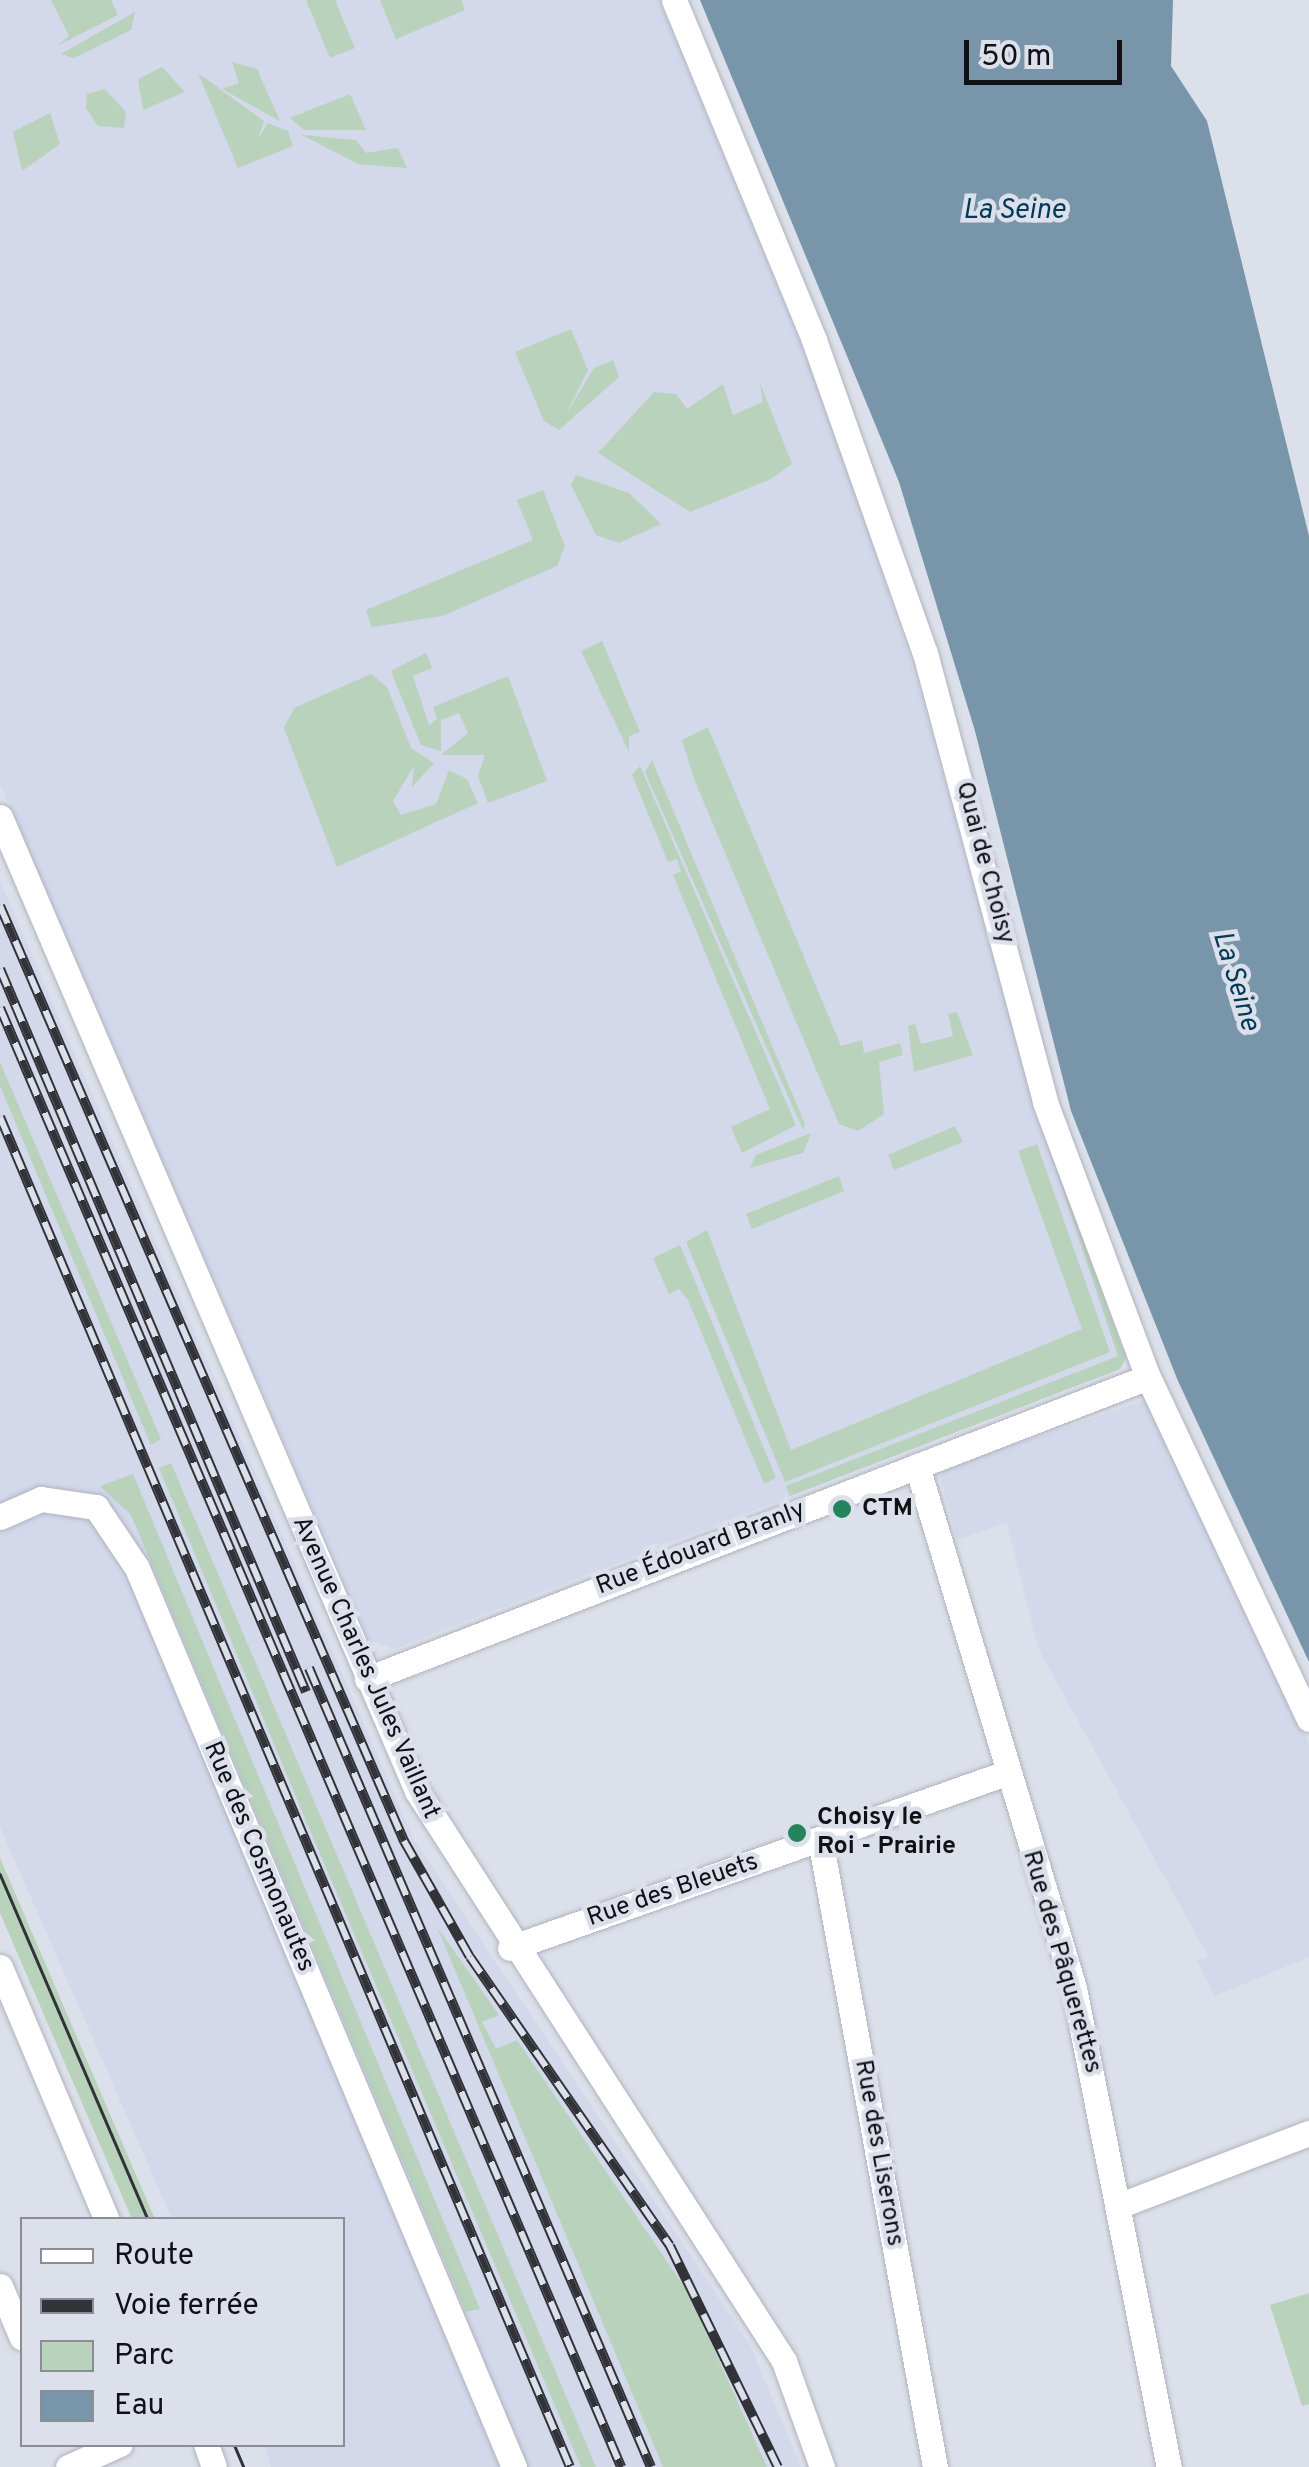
<!DOCTYPE html>
<html>
<head>
<meta charset="utf-8">
<style>
	body { margin:0 }
	#map { position:relative; width:1309px; height:2467px; overflow:hidden; background:#dce0eb; font-family:Overpass,sans-serif }
	div>[style] { position:absolute }
	[style*='--x'] { left:calc(var(--x)*1px); top:calc(var(--y)*1px); width:calc(var(--w)*1px); rotate:calc(var(--a)*1deg) }
	.built>* { inset:0; background:#d3d8eb }
	.green>* { inset:0; background:#b8d2bc }
	.water>* { inset:0; background:#7895a9 }
	.roads { filter:drop-shadow(0 0 2px #b0b3bd) drop-shadow(0 0 2px #b0b3bd) }
	.minor>* { height:25px; margin:-12.5px; padding:0 12.5px; transform-origin:12.5px; border-radius:12.5px; background:#fff }
	.tram>* { height:2.5px; margin:-1.25px; padding:0 1.25px; transform-origin:1.25px; border-radius:1.25px; background:#313338 }
	.rail>* { height:10px; margin-top:-5px; transform-origin:0; background:repeating-linear-gradient(90deg,#dce0eb 0 19px,#313338 0 38px); box-sizing:border-box; border-block:2px solid #313338 }
	.dots>* { width:28px; height:28px; translate:-50% -50%; box-sizing:border-box; border:5px solid #dce0eb; border-radius:50% }
	span { translate:-50% -50%; white-space:nowrap; text-align:center; line-height:1.15; -webkit-text-stroke:9px #dce0eb; paint-order:stroke }
	.street-label { font-size:25px; color:#101115 }
	.poi-label { font-size:25px; color:#101115; font-weight:700 }
	.left { translate:0 -50%; text-align:left }
	.water-label { font-size:28px; color:#003a57; font-style:italic }
	.legend { position:absolute; left:20px; top:2217px; width:325px; height:230px; box-sizing:border-box; background:#dce0eb; border:2px solid #8a8d95; margin:0; padding:12px 18px; list-style:none; font-size:30px; color:#101115 }
	.legend li { display:flex; align-items:center; gap:20px; height:50px }
	.legend b { width:50px; border:2px solid #8a8d95 }
	.scale { position:absolute; left:964px; top:40px; width:158px; height:45px; box-sizing:border-box; border:5px solid #101115; border-top:0; padding-left:12px; font-size:30px; line-height:35px; white-space:nowrap; color:#101115; -webkit-text-stroke:8px #dce0eb; paint-order:stroke }
</style>
</head>
<body>
<div id="map">
	<div class="built">
		<div style="clip-path:polygon(0 0,659px 0,830px 413px,917px 681px,1035px 1107px,1126px 1358px,1120px 1369px,394px 1649px,369px 1640px,0 784px)"></div>
		<div style="clip-path:polygon(0 881px,413px 1838px,750px 2345px,801px 2467px,271px 2467px,264px 2445px,342px 2444px,342px 2220px,172px 2219px,0 1827px)"></div>
		<div style="clip-path:polygon(1149px 1399px,1309px 1744px,1309px 1957px,1215px 1996px,1197px 1961px,1208px 1956px,1039px 1650px,1007px 1522px,957px 1540px,939px 1470px)"></div>
	</div>
	<div class="green">
		<div style="clip-path:polygon(51px 0,111px 0,118px 15px,57px 46px,69px 36px)"></div>
		<div style="clip-path:polygon(306px 0,335px 0,355px 48px,330px 58px)"></div>
		<div style="clip-path:polygon(380px 0,461px 0,465px 10px,396px 39px)"></div>
		<div style="clip-path:polygon(135px 12px,131px 30px,74px 58px,61px 54px)"></div>
		<div style="clip-path:polygon(232px 62px,257px 69px,280px 121px,222px 89px,239px 83px)"></div>
		<div style="clip-path:polygon(162px 67px,185px 92px,143px 110px,138px 79px)"></div>
		<div style="clip-path:polygon(198px 73px,264px 121px,258px 139px,268px 123px,288px 131px,293px 146px,238px 168px)"></div>
		<div style="clip-path:polygon(105px 89px,126px 112px,124px 128px,98px 126px,86px 108px,87px 94px)"></div>
		<div style="clip-path:polygon(350px 94px,366px 130px,304px 130px,290px 118px)"></div>
		<div style="clip-path:polygon(50px 113px,60px 144px,22px 171px,13px 132px)"></div>
		<div style="clip-path:polygon(302px 135px,356px 140px,366px 153px,398px 148px,407px 168px,358px 164px)"></div>
		<div style="clip-path:polygon(571px 329px,588px 370px,565px 416px,594px 368px,613px 360px,619px 377px,559px 430px,544px 421px,515px 352px)"></div>
		<div style="clip-path:polygon(760px 383px,792px 464px,771px 479px,690px 512px,598px 453px,654px 392px,676px 394px,687px 409px,723px 384px,733px 415px,763px 402px)"></div>
		<div style="clip-path:polygon(576px 475px,629px 493px,661px 524px,619px 543px,596px 535px,571px 485px)"></div>
		<div style="clip-path:polygon(543px 490px,565px 546px,557px 566px,442px 616px,372px 627px,366px 610px,533px 540px,517px 500px)"></div>
		<div style="clip-path:polygon(602px 641px,640px 732px,629px 736px,629px 752px,581px 651px)"></div>
		<div style="clip-path:polygon(426px 653px,432px 668px,413px 676px,429px 725px,437px 719px,433px 707px,508px 676px,547px 781px,488px 803px,478px 776px,485px 755px,441px 755px,468px 733px,459px 713px,441px 720px,441px 751px,421px 745px,391px 671px)"></div>
		<div style="clip-path:polygon(371px 674px,387px 687px,411px 748px,434px 763px,412px 787px,414px 766px,393px 801px,401px 815px,436px 804px,449px 770px,467px 779px,478px 803px,337px 867px,284px 728px,294px 708px)"></div>
		<div style="clip-path:polygon(708px 727px,841px 1046px,862px 1040px,864px 1053px,900px 1043px,903px 1055px,879px 1062px,884px 1114px,858px 1131px,839px 1124px,694px 779px,682px 740px)"></div>
		<div style="clip-path:polygon(652px 760px,805px 1124px,803px 1130px,645px 772px)"></div>
		<div style="clip-path:polygon(640px 766px,796px 1125px,742px 1153px,731px 1127px,770px 1109px,673px 875px,681px 871px,677px 859px,668px 862px,632px 775px)"></div>
		<div style="clip-path:polygon(957px 1012px,973px 1055px,914px 1072px,908px 1026px,915px 1024px,921px 1044px,953px 1036px,948px 1014px)"></div>
		<div style="clip-path:polygon(0 1062px,161px 1439px,151px 1445px,0 1086px)"></div>
		<div style="clip-path:polygon(1035px 1107px,1126px 1358px,1120px 1369px,790px 1496px,786px 1486px,1118px 1356px)"></div>
		<div style="clip-path:polygon(955px 1126px,963px 1142px,894px 1170px,888px 1155px)"></div>
		<div style="clip-path:polygon(811px 1133px,803px 1153px,750px 1168px,756px 1155px)"></div>
		<div style="clip-path:polygon(1037px 1144px,1110px 1352px,785px 1482px,686px 1242px,707px 1230px,791px 1450px,1082px 1329px,1018px 1151px)"></div>
		<div style="clip-path:polygon(839px 1176px,844px 1191px,752px 1229px,746px 1214px)"></div>
		<div style="clip-path:polygon(680px 1245px,776px 1478px,764px 1484px,688px 1300px,679px 1289px,669px 1294px,653px 1258px)"></div>
		<div style="clip-path:polygon(171px 1463px,596px 2467px,581px 2467px,304px 1816px,159px 1468px)"></div>
		<div style="clip-path:polygon(133px 1474px,480px 2309px,466px 2312px,131px 1515px,100px 1486px)"></div>
		<div style="clip-path:polygon(0 1858px,155px 2219px,132px 2219px,0 1913px)"></div>
		<div style="clip-path:polygon(437px 1927px,499px 2015px,482px 2022px,496px 2049px,517px 2040px,689px 2294px,767px 2467px,663px 2467px)"></div>
		<div style="clip-path:polygon(1309px 2293px,1309px 2404px,1302px 2406px,1270px 2305px)"></div>
	</div>
	<div class="water">
		<div style="clip-path:polygon(700px 0,1173px 0,1171px 66px,1207px 121px,1309px 536px,1309px 1662px,1178px 1381px,1071px 1111px,975px 731px,899px 482px)"></div>
	</div>
	<div class="roads">
		<div class="minor">
			<div style="--x:674;--y:0;--w:368;--a:67.6"></div>
			<div style="--x:814;--y:340;--w:332;--a:70.5"></div>
			<div style="--x:925;--y:653;--w:465;--a:75"></div>
			<div style="--x:1045;--y:1102;--w:294;--a:69.5"></div>
			<div style="--x:1148;--y:1377;--w:378;--a:64.8"></div>
			<div style="--x:0;--y:817;--w:1060;--a:66.82"></div>
			<div style="--x:417;--y:1791;--w:678;--a:57.22"></div>
			<div style="--x:784;--y:2361;--w:113;--a:70.3"></div>
			<div style="--x:917;--y:1466;--w:545;--a:73.26"></div>
			<div style="--x:1074;--y:1988;--w:488;--a:78.8"></div>
			<div style="--x:0;--y:1517;--w:45;--a:-23.7"></div>
			<div style="--x:41;--y:1499;--w:56;--a:8.3"></div>
			<div style="--x:96;--y:1507;--w:73;--a:56.1"></div>
			<div style="--x:137;--y:1568;--w:975;--a:67.25"></div>
			<div style="--x:367;--y:1679;--w:837;--a:-21.14"></div>
			<div style="--x:820;--y:1839;--w:638;--a:79.62"></div>
			<div style="--x:510;--y:1948;--w:526;--a:-19.43"></div>
			<div style="--x:0;--y:1967;--w:275;--a:67.1"></div>
			<div style="--x:1123;--y:2204;--w:199;--a:-20.9"></div>
			<div style="--x:0;--y:2286;--w:56;--a:67.1"></div>
			<div style="--x:206;--y:2444;--w:24;--a:71"></div>
			<div style="--x:68;--y:2467;--w:57;--a:-23.9"></div>
		</div>
	</div>
	<div class="tram">
		<div style="--x:0;--y:1874;--w:376;--a:66.8"></div>
		<div style="--x:234;--y:2444;--w:25;--a:67"></div>
	</div>
	<div class="rail">
		<div style="--x:0;--y:906;--w:1019;--a:66.63"></div>
		<div style="--x:404;--y:1841;--w:133;--a:60.4"></div>
		<div style="--x:470;--y:1957;--w:351;--a:55.3"></div>
		<div style="--x:670;--y:2246;--w:246;--a:64"></div>
		<div style="--x:0;--y:969;--w:785;--a:67.06"></div>
		<div style="--x:0;--y:1008;--w:1586;--a:66.94"></div>
		<div style="--x:0;--y:1117;--w:1465;--a:67.11"></div>
		<div style="--x:309;--y:1668;--w:869;--a:66.83"></div>
	</div>
	<div class="dots">
		<div style="left:842px;top:1509px;background:#24845c"></div>
		<div style="left:797px;top:1833px;background:#24845c"></div>
	</div>
	<div class="street-label">
		<span style="left:984px;top:863px;rotate:75deg">Quai de Choisy</span>
		<span style="left:701px;top:1549px;rotate:-21deg">Rue Édouard Branly</span>
		<span style="left:365px;top:1668px;rotate:66deg">Avenue Charles Jules Vaillant</span>
		<span style="left:258px;top:1857px;rotate:67deg">Rue des Cosmonautes</span>
		<span style="left:673px;top:1891px;rotate:-19deg">Rue des Bleuets</span>
		<span style="left:1061px;top:1962px;rotate:74deg">Rue des Pâquerettes</span>
		<span style="left:878px;top:2153px;rotate:80deg">Rue des Liserons</span>
	</div>
	<div class="poi-label">
		<span class="left" style="left:862px;top:1509px">CTM</span>
		<span class="left" style="left:817px;top:1833px">Choisy le<br>Roi - Prairie</span>
	</div>
	<div class="water-label">
		<span style="left:1014px;top:211px">La Seine</span>
		<span style="left:1235px;top:981px;rotate:73deg">La Seine</span>
	</div>
	<ul class="legend">
	<li><b style="height:12px;background:#fff"></b>Route</li>
	<li><b style="height:12px;background:#313338"></b>Voie ferrée</li>
	<li><b style="height:28px;background:#b8d2bc"></b>Parc</li>
	<li><b style="height:28px;background:#7895a9"></b>Eau</li>
	</ul>
	<div class="scale">50 m</div>
</div>
</body>
</html>
